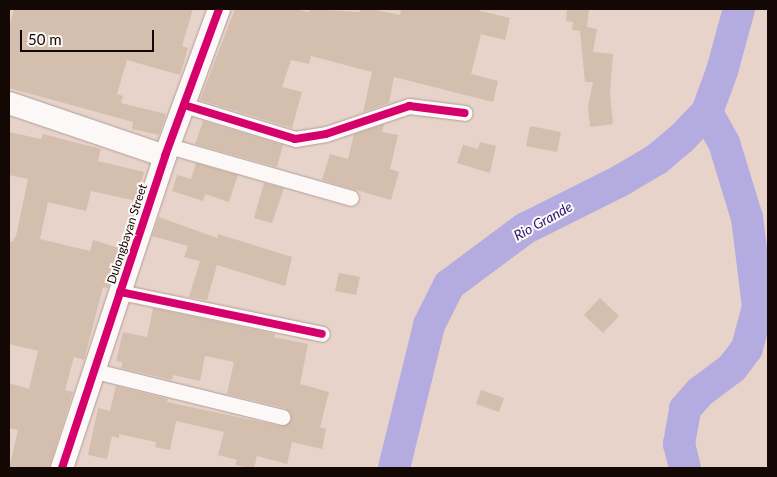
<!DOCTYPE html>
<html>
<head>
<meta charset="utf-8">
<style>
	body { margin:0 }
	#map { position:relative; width:777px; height:477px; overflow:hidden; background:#e8d3ca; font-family:Lato,sans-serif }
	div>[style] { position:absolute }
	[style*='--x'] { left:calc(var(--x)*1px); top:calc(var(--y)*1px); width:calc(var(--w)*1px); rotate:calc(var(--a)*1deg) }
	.river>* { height:32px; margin:-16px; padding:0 16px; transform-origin:16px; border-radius:16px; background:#b4abe0 }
	.building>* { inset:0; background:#d4beae }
	.roads { filter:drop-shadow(0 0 1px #af9f98) drop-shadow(0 0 1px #af9f98) }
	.street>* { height:15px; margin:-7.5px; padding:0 7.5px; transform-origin:7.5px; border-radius:7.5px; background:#fcf8f7 }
	.secondary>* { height:22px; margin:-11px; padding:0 11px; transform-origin:11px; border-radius:11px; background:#fcf8f7 }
	.cycleway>* { height:8px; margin:-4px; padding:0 4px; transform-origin:4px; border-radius:4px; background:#d6006c }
	span { translate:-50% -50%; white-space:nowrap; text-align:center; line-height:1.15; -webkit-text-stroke:4px #fcf8f6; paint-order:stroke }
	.street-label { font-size:12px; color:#140804 }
	.water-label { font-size:14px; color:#2d1672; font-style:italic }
	.frame { position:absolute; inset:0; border:10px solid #140804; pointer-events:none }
	.scale { position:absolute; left:20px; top:30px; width:134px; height:22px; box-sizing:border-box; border:2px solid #140804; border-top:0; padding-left:6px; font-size:15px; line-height:18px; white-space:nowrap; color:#140804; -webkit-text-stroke:4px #fcf8f6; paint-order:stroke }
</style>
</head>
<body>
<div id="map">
	<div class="river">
		<div style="--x:394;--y:468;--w:147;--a:-76.2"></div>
		<div style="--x:429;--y:325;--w:45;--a:-63.4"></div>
		<div style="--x:449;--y:285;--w:94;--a:-36.7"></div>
		<div style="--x:524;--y:229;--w:107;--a:-26.6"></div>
		<div style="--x:620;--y:181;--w:43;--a:-30.7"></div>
		<div style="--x:657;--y:159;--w:31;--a:-40"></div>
		<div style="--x:681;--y:139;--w:37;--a:-46"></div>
		<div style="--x:707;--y:112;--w:44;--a:-69.9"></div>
		<div style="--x:722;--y:71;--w:64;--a:-74.7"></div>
		<div style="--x:685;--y:468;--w:25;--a:-104"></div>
		<div style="--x:679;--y:444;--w:36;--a:-80"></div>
		<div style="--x:685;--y:409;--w:23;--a:-49"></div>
		<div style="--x:700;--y:392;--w:40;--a:-37"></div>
		<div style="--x:732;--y:368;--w:25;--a:-53"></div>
		<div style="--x:747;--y:348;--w:42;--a:-75"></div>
		<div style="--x:758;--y:307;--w:90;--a:-97"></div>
		<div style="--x:747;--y:218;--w:78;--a:-107"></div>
		<div style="--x:724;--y:143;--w:35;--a:-119"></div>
	</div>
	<div class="building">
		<div style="clip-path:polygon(14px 9px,193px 9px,182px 46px,188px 48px,180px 75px,127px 60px,117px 94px,123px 96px,121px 103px,166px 114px,159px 135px,132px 129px,133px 122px,9px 88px,9px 29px)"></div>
		<div style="clip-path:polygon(235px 9px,294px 9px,309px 12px,309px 9px,360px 12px,361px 9px,371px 9px,400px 15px,401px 9px,473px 9px,510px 18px,505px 40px,481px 34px,471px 74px,498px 81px,493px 102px,394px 77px,389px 103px,363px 112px,372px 72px,311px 56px,309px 64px,291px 60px,282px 87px,302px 92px,292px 128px,200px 100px)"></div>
		<div style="clip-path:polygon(567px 9px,589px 9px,587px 27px,597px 29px,593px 52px,613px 54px,610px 93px,613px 124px,590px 127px,588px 107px,593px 82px,585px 82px,580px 31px,572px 30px,573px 22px,566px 21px)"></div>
		<div style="clip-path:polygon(203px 121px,283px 145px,277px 167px,195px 144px)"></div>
		<div style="clip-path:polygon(384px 124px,382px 132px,398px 135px,390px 169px,399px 172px,391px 200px,322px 180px,330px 154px,348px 159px,354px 134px)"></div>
		<div style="clip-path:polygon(530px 126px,561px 132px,557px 152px,526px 146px)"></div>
		<div style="clip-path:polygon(9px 132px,41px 139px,43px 134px,101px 149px,98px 161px,144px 172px,136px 201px,91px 191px,86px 211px,48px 202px,40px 239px,90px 251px,93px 240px,119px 248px,108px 288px,103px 287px,84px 360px,74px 357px,65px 390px,73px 392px,49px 468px,9px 468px,18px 430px,9px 428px,9px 383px,29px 389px,38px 351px,9px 344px,9px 241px,12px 242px,16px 236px,28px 179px,9px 175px)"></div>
		<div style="clip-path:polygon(480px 142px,496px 146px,490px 173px,457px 163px,463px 145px,478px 149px)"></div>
		<div style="clip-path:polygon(196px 163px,238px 175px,229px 202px,205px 194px,203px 201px,172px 191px,177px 175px,191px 179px)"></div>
		<div style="clip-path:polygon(264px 183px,284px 188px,272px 223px,254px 218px)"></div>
		<div style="clip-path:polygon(159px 217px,217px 238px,218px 234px,292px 257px,285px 286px,217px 265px,207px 300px,189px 297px,200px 261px,184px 257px,188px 246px,152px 236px)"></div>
		<div style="clip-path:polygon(339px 273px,360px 277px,356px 295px,335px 291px)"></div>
		<div style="clip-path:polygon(600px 298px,619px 316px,603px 333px,584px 315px)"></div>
		<div style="clip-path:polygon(153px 308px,275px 334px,274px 337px,308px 344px,300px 384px,329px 392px,320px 427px,326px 429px,322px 449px,292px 442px,287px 464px,257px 456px,254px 468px,249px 468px,235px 465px,237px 460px,218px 455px,224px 432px,176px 421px,170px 450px,155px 447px,156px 442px,119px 434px,119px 438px,112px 436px,107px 459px,88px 455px,98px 408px,110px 411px,116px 386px,168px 399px,167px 402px,280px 426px,291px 420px,291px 414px,285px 408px,227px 394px,234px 362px,205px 356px,200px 381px,173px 375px,172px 380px,121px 368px,122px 362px,116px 361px,123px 332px,147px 337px)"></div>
		<div style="clip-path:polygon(481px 390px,504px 398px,499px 412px,476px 404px)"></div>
	</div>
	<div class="roads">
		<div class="street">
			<div style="--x:184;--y:105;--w:116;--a:17"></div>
			<div style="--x:295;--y:139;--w:31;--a:-9"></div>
			<div style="--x:326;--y:134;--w:88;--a:-18.6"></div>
			<div style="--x:409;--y:106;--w:56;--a:7.1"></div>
			<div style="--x:169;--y:146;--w:189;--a:15.9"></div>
			<div style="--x:120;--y:292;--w:206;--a:11.7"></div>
			<div style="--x:95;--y:371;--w:193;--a:13.8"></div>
		</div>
		<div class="secondary">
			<div style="--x:9;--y:103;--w:165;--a:18.8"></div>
			<div style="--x:62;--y:468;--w:329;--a:-71.7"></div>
			<div style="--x:165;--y:156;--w:157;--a:-69.8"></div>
		</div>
	</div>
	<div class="cycleway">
		<div style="--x:184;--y:105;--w:116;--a:17"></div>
		<div style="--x:295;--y:139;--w:31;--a:-9"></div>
		<div style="--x:326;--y:134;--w:88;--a:-18.6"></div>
		<div style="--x:409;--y:106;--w:56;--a:7.1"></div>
		<div style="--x:120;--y:292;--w:206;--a:11.7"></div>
		<div style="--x:62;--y:468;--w:329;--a:-71.7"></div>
		<div style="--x:165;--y:156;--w:157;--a:-69.8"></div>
	</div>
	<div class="street-label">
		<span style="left:127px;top:234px;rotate:-72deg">Dulongbayan Street</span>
	</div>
	<div class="water-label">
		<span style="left:543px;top:221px;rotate:-29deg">Rio Grande</span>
	</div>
	<div class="frame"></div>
	<div class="scale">50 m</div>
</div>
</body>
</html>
